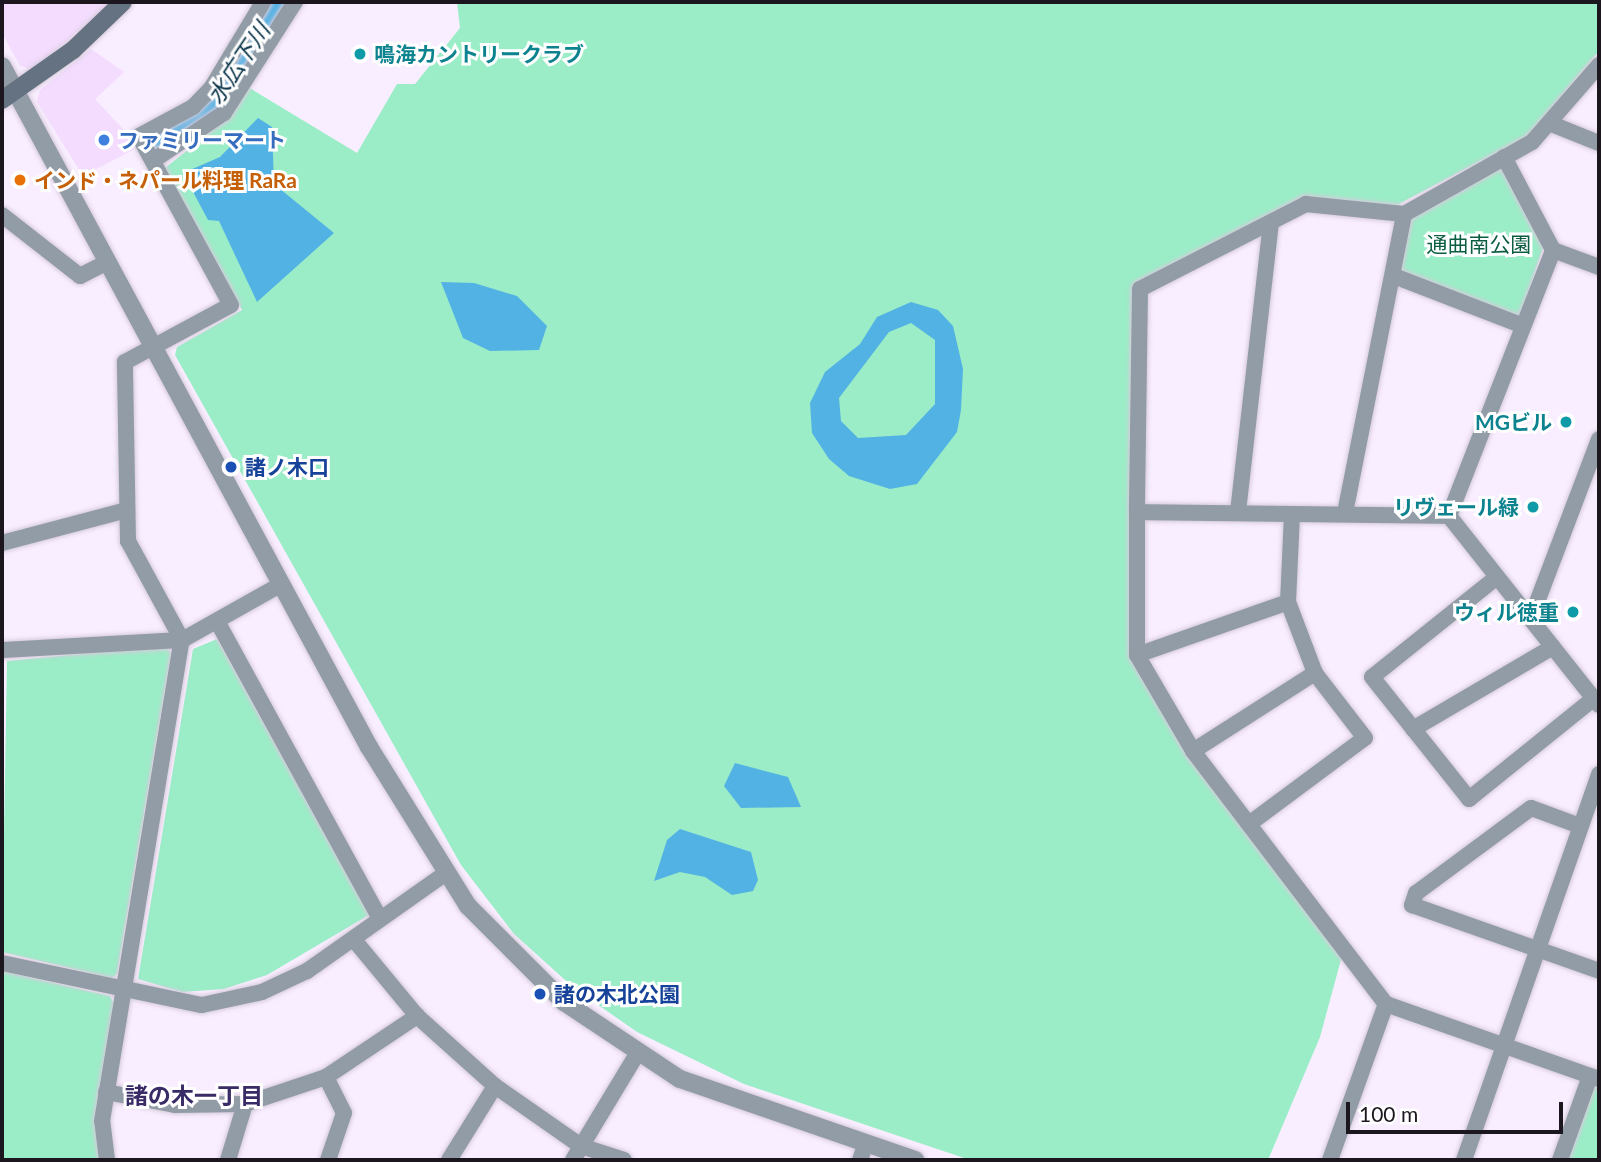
<!DOCTYPE html>
<html>
<head>
<meta charset="utf-8">
<style>
	body { margin:0 }
	#map { position:relative; width:1601px; height:1162px; overflow:hidden; background:#f9eeff; font-family:Lato,"Noto Sans JP",sans-serif }
	div>[style] { position:absolute }
	[style*='--x'] { left:calc(var(--x)*1px); top:calc(var(--y)*1px); width:calc(var(--w)*1px); rotate:calc(var(--a)*1deg) }
	.built>* { inset:0; background:#f3dcfe }
	.green>* { inset:0; background:#9aedc7 }
	.water>* { inset:0; background:#53b2e4 }
	.river>* { height:26px; margin:-13px; padding:0 13px; transform-origin:13px; border-radius:13px; background:#53b2e4 }
	.roads { filter:drop-shadow(0 0 2px #d6cbdb) drop-shadow(0 0 2px #d6cbdb) }
	.minor>* { height:16px; margin:-8px; padding:0 8px; transform-origin:8px; border-radius:8px; background:#929ca6 }
	.tertiary>* { height:18px; margin:-9px; padding:0 9px; transform-origin:9px; border-radius:9px; background:#929ca6 }
	.secondary>* { height:18px; margin:-9px; padding:0 9px; transform-origin:9px; border-radius:9px; background:#657281 }
	.dots>* { width:19px; height:19px; translate:-50% -50%; box-sizing:border-box; border:4px solid #fff; border-radius:50% }
	span { translate:-50% -50%; white-space:nowrap; text-align:center; line-height:1.15; -webkit-text-stroke:6px #fff; paint-order:stroke }
	.culture-label { font-size:21px; color:#0d838f; font-weight:700 }
	.left { translate:0 -50%; text-align:left }
	.right { translate:-100% -50%; text-align:right }
	.shop-label { font-size:21px; color:#366cbe; font-weight:700 }
	.food-label { font-size:21px; color:#c56008; font-weight:700 }
	.park-label { font-size:21px; color:#0b5d41 }
	.transit-label { font-size:21px; color:#164399; font-weight:700 }
	.water-label { font-size:23px; color:#073247; font-style:italic }
	.neighbourhood-label { font-size:23px; color:#392b66; font-weight:700 }
	.frame { position:absolute; inset:0; border:4px solid #1c161f; pointer-events:none }
	.scale { position:absolute; left:1346px; top:1102px; width:217px; height:32px; box-sizing:border-box; border:4px solid #1c161f; border-top:0; padding-left:9px; font-size:21px; line-height:24px; white-space:nowrap; color:#1c161f; -webkit-text-stroke:5px #fff; paint-order:stroke }
</style>
</head>
<body>
<div id="map">
	<div class="built">
		<div style="clip-path:polygon(2px 2px,112px 2px,33px 69px,20px 66px,2px 33px)"></div>
		<div style="clip-path:polygon(91px 49px,124px 72px,95px 99px,134px 141px,133px 150px,83px 176px,37px 102px,40px 90px)"></div>
	</div>
	<div class="green">
		<div style="clip-path:polygon(457px 2px,1599px 2px,1599px 51px,1526px 137px,1397px 205px,1305px 198px,1133px 285px,1130px 657px,1342px 956px,1320px 1037px,1268px 1160px,970px 1160px,744px 1084px,637px 1032px,574px 988px,514px 934px,461px 865px,175px 355px,177px 347px,242px 310px,165px 168px,224px 121px,248px 87px,357px 153px,397px 84px,415px 84px,460px 28px)"></div>
		<div style="clip-path:polygon(1496px 167px,1505px 170px,1544px 245px,1520px 316px,1513px 319px,1405px 278px,1400px 270px,1413px 215px)"></div>
		<div style="clip-path:polygon(217px 639px,369px 915px,267px 975px,224px 989px,182px 992px,138px 979px,193px 649px)"></div>
		<div style="clip-path:polygon(165px 646px,171px 653px,117px 974px,112px 978px,2px 952px,7px 661px)"></div>
		<div style="clip-path:polygon(2px 971px,110px 996px,114px 1004px,101px 1160px,2px 1160px)"></div>
		<div style="clip-path:polygon(1599px 1084px,1599px 1160px,1565px 1160px,1591px 1088px)"></div>
	</div>
	<div class="water">
		<div style="clip-path:polygon(258px 118px,272px 127px,274px 184px,334px 233px,257px 302px,219px 221px,208px 220px,183px 173px,220px 157px)"></div>
		<div style="clip-path:polygon(441px 282px,474px 283px,517px 296px,547px 326px,539px 350px,490px 351px,463px 338px)"></div>
		<div style="clip-path:polygon(evenodd,911px 302px,938px 310px,953px 326px,963px 369px,961px 410px,957px 432px,917px 484px,890px 489px,849px 476px,829px 459px,812px 433px,810px 403px,825px 372px,860px 344px,877px 317px,911px 302px,911px 323px,935px 340px,935px 404px,906px 435px,858px 438px,841px 421px,839px 398px,889px 332px,911px 323px)"></div>
		<div style="clip-path:polygon(735px 763px,788px 777px,801px 807px,741px 808px,724px 786px)"></div>
		<div style="clip-path:polygon(680px 829px,751px 852px,758px 880px,753px 891px,732px 895px,705px 877px,680px 872px,654px 881px,667px 840px)"></div>
	</div>
	<div class="river">
		<div style="--x:158;--y:143;--w:68;--a:-34.2"></div>
		<div style="--x:214;--y:105;--w:122;--a:-57.7"></div>
	</div>
	<div class="roads">
		<div class="minor">
			<div style="--x:1599;--y:65;--w:102;--a:131"></div>
			<div style="--x:1532;--y:142;--w:147;--a:150.6"></div>
			<div style="--x:1404;--y:214;--w:99;--a:-174.2"></div>
			<div style="--x:1306;--y:204;--w:186;--a:152.9"></div>
			<div style="--x:1140;--y:289;--w:223;--a:90.8"></div>
			<div style="--x:1137;--y:512;--w:143;--a:90"></div>
			<div style="--x:1137;--y:655;--w:111;--a:59.7"></div>
			<div style="--x:1193;--y:751;--w:318;--a:52.7"></div>
			<div style="--x:1386;--y:1004;--w:226;--a:19.4"></div>
			<div style="--x:1549;--y:123;--w:54;--a:21.8"></div>
			<div style="--x:1504;--y:157;--w:105;--a:62.2"></div>
			<div style="--x:1553;--y:250;--w:49;--a:20.3"></div>
			<div style="--x:154;--y:160;--w:84;--a:-33.9"></div>
			<div style="--x:224;--y:113;--w:132;--a:-57.4"></div>
			<div style="--x:2;--y:215;--w:99;--a:38"></div>
			<div style="--x:80;--y:276;--w:30;--a:-27"></div>
			<div style="--x:1394;--y:276;--w:136;--a:21.1"></div>
			<div style="--x:1137;--y:512;--w:312;--a:0.7"></div>
			<div style="--x:1449;--y:516;--w:241;--a:51.6"></div>
			<div style="--x:1238;--y:512;--w:291;--a:-83.5"></div>
			<div style="--x:1345;--y:513;--w:305;--a:-78.8"></div>
			<div style="--x:1449;--y:516;--w:286;--a:-68.6"></div>
			<div style="--x:2;--y:543;--w:129;--a:-14.8"></div>
			<div style="--x:1497;--y:577;--w:160;--a:141.3"></div>
			<div style="--x:1372;--y:677;--w:156;--a:51.5"></div>
			<div style="--x:1469;--y:799;--w:159;--a:-38.9"></div>
			<div style="--x:1531;--y:618;--w:191;--a:-69.2"></div>
			<div style="--x:217;--y:621;--w:337;--a:61.3"></div>
			<div style="--x:2;--y:650;--w:180;--a:-3.2"></div>
			<div style="--x:182;--y:640;--w:112;--a:-29.3"></div>
			<div style="--x:1137;--y:655;--w:160;--a:-19.3"></div>
			<div style="--x:1413;--y:729;--w:162;--a:-30.4"></div>
			<div style="--x:1193;--y:751;--w:145;--a:-32.6"></div>
			<div style="--x:1315;--y:673;--w:76;--a:-110.8"></div>
			<div style="--x:1288;--y:602;--w:88;--a:-87.4"></div>
			<div style="--x:1249;--y:824;--w:144;--a:-36.6"></div>
			<div style="--x:1365;--y:738;--w:82;--a:-127.6"></div>
			<div style="--x:1580;--y:826;--w:52;--a:-159.8"></div>
			<div style="--x:1531;--y:808;--w:143;--a:143.5"></div>
			<div style="--x:1416;--y:893;--w:13;--a:108"></div>
			<div style="--x:1412;--y:905;--w:198;--a:19.4"></div>
			<div style="--x:355;--y:941;--w:97;--a:50.4"></div>
			<div style="--x:417;--y:1016;--w:105;--a:41.9"></div>
			<div style="--x:495;--y:1086;--w:105;--a:34.9"></div>
			<div style="--x:581;--y:1146;--w:45;--a:18"></div>
			<div style="--x:2;--y:963;--w:204;--a:11.9"></div>
			<div style="--x:202;--y:1005;--w:61;--a:-12.2"></div>
			<div style="--x:262;--y:992;--w:50;--a:-25"></div>
			<div style="--x:307;--y:971;--w:166;--a:-35.2"></div>
			<div style="--x:326;--y:1077;--w:40;--a:63.4"></div>
			<div style="--x:344;--y:1113;--w:50;--a:108.8"></div>
			<div style="--x:106;--y:1092;--w:70;--a:10.7"></div>
			<div style="--x:175;--y:1105;--w:70;--a:-0.8"></div>
			<div style="--x:245;--y:1104;--w:85;--a:-18.4"></div>
			<div style="--x:326;--y:1077;--w:110;--a:-33.8"></div>
			<div style="--x:107;--y:1160;--w:39;--a:-97"></div>
			<div style="--x:102;--y:1121;--w:488;--a:-80.6"></div>
			<div style="--x:182;--y:640;--w:113;--a:-118.6"></div>
			<div style="--x:128;--y:541;--w:179;--a:-91"></div>
			<div style="--x:125;--y:362;--w:120;--a:-28.3"></div>
			<div style="--x:231;--y:305;--w:192;--a:-118.6"></div>
			<div style="--x:139;--y:136;--w:61;--a:-28.2"></div>
			<div style="--x:193;--y:107;--w:28;--a:-46"></div>
			<div style="--x:212;--y:87;--w:99;--a:-59"></div>
			<div style="--x:228;--y:1160;--w:59;--a:-73.1"></div>
			<div style="--x:449;--y:1160;--w:87;--a:-58.1"></div>
			<div style="--x:573;--y:1160;--w:124;--a:-58.9"></div>
			<div style="--x:860;--y:1160;--w:18;--a:-71"></div>
			<div style="--x:1330;--y:1160;--w:166;--a:-70.3"></div>
			<div style="--x:1464;--y:1160;--w:409;--a:-70.7"></div>
			<div style="--x:1560;--y:1160;--w:89;--a:-70.3"></div>
		</div>
		<div class="tertiary">
			<div style="--x:2;--y:66;--w:774;--a:61.68"></div>
			<div style="--x:369;--y:747;--w:187;--a:58.1"></div>
			<div style="--x:468;--y:906;--w:136;--a:45"></div>
			<div style="--x:564;--y:1002;--w:139;--a:33.6"></div>
			<div style="--x:680;--y:1079;--w:249;--a:19"></div>
		</div>
		<div class="secondary">
			<div style="--x:2;--y:100;--w:87;--a:-35.2"></div>
			<div style="--x:73;--y:50;--w:69;--a:-43.8"></div>
		</div>
	</div>
	<div class="dots">
		<div style="left:360px;top:54px;background:#0f9aa8"></div>
		<div style="left:104px;top:140px;background:#3f7fe0"></div>
		<div style="left:20px;top:180px;background:#e8710a"></div>
		<div style="left:1566px;top:422px;background:#0f9aa8"></div>
		<div style="left:231px;top:467px;background:#1a4fb4"></div>
		<div style="left:1533px;top:507px;background:#0f9aa8"></div>
		<div style="left:1573px;top:612px;background:#0f9aa8"></div>
		<div style="left:540px;top:994px;background:#1a4fb4"></div>
	</div>
	<div class="culture-label">
		<span class="left" style="left:374px;top:54px">鳴海カントリークラブ</span>
		<span class="right" style="left:1552px;top:422px">MGビル</span>
		<span class="right" style="left:1519px;top:507px">リヴェール緑</span>
		<span class="right" style="left:1559px;top:612px">ウィル徳重</span>
	</div>
	<div class="shop-label">
		<span class="left" style="left:118px;top:140px">ファミリーマート</span>
	</div>
	<div class="food-label">
		<span class="left" style="left:34px;top:180px">インド・ネパール料理 RaRa</span>
	</div>
	<div class="park-label">
		<span style="left:1479px;top:244px">通曲南公園</span>
	</div>
	<div class="transit-label">
		<span class="left" style="left:245px;top:467px">諸ノ木口</span>
		<span class="left" style="left:554px;top:994px">諸の木北公園</span>
	</div>
	<div class="water-label">
		<span style="left:238px;top:63px;rotate:-56deg">水広下川</span>
	</div>
	<div class="neighbourhood-label">
		<span style="left:194px;top:1095px">諸の木一丁目</span>
	</div>
	<div class="frame"></div>
	<div class="scale">100 m</div>
</div>
</body>
</html>
